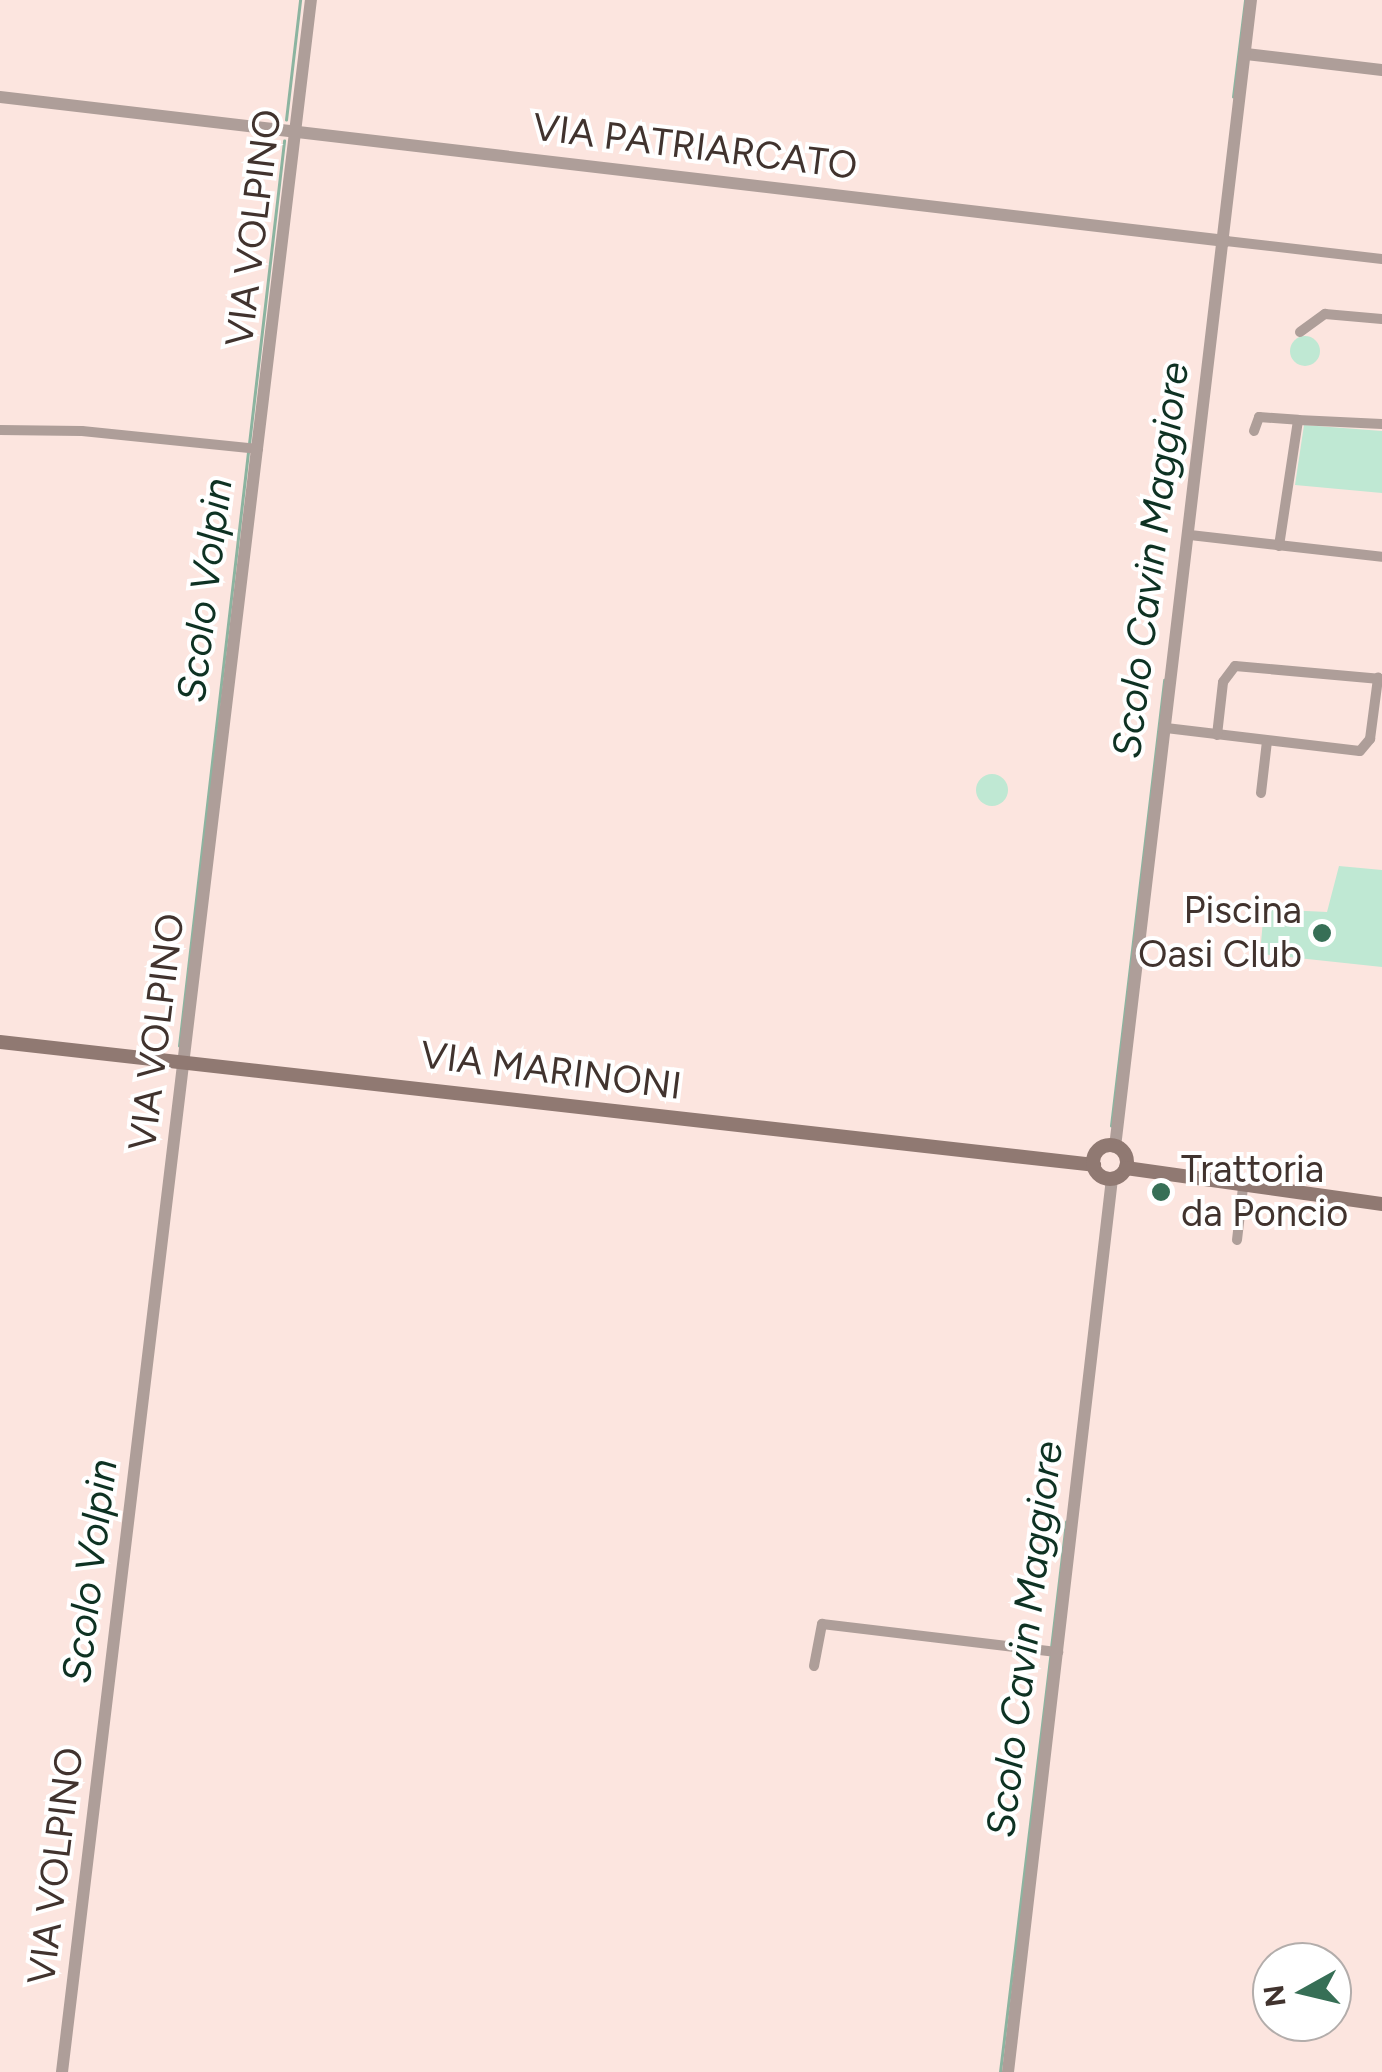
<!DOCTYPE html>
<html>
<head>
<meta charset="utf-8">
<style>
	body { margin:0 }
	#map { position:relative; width:1382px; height:2072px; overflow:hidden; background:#fce5df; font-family:Figtree,sans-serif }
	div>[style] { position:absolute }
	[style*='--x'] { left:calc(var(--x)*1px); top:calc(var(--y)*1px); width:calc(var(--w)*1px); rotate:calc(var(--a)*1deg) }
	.green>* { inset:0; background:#bfe8d3 }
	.round { border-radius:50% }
	.stream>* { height:2.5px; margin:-1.25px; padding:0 1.25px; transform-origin:1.25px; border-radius:1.25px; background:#8cb4a0 }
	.minor>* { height:10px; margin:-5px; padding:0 5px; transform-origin:5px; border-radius:5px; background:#ae9e99 }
	.tertiary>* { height:12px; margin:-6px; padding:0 6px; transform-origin:6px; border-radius:6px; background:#ae9e99 }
	.secondary>* { height:14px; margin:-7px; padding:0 7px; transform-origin:7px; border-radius:7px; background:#907972 }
	.secondary>.ring { margin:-7px; padding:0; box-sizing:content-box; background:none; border:14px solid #907972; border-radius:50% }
	.dots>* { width:28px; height:28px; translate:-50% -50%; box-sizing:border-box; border:5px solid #fff; border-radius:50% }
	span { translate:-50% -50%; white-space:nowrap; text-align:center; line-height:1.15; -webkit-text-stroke:8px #fff; paint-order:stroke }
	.street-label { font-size:38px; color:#41332e }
	.poi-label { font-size:38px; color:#41332e }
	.right { translate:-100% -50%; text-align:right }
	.left { translate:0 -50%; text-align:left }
	.water-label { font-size:40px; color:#0e3223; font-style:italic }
	.north { position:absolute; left:1252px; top:1942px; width:100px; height:100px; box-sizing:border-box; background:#fff; border:2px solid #b3adab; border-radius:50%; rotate:262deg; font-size:28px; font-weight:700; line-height:40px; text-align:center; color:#41332e }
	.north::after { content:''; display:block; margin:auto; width:35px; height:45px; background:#376f56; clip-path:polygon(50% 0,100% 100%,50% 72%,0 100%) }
</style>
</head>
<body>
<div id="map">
	<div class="green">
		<div class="round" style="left:1290px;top:336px;width:30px;height:30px"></div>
		<div style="clip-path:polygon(1304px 425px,1382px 431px,1382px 493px,1295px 485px)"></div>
		<div class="round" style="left:976px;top:774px;width:32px;height:32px"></div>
		<div style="clip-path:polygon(1339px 866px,1382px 870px,1382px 967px,1260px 954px,1264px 909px,1327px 912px)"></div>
	</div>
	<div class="stream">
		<div style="--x:1233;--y:97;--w:98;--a:-82.9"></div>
		<div style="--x:286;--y:120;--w:121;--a:-83.3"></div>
		<div style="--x:249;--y:444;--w:305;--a:-83.4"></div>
		<div style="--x:179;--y:1046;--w:598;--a:-83.37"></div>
		<div style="--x:1111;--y:1126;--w:449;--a:-83.2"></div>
		<div style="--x:1051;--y:1648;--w:127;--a:-83.2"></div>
		<div style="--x:1000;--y:2072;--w:419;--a:-83.1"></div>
	</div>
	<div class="minor">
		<div style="--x:1226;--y:241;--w:157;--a:6.6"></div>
		<div style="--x:1300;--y:332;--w:31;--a:-36"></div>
		<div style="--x:1325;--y:314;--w:57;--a:5"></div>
		<div style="--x:0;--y:430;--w:82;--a:0.7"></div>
		<div style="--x:82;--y:431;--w:177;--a:5.8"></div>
		<div style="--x:1254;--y:431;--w:15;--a:-70"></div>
		<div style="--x:1259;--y:417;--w:39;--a:4"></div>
		<div style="--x:1190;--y:535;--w:193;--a:6.5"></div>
		<div style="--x:1279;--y:546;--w:127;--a:-81.4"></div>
		<div style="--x:1298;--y:420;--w:84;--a:2.7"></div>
		<div style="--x:1166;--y:728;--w:195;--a:6.8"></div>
		<div style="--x:1360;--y:751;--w:16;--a:-50"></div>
		<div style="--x:1370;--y:739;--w:62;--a:-82.5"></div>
		<div style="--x:1217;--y:735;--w:53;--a:-83.5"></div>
		<div style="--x:1223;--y:682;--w:20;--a:-53"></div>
		<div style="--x:1235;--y:666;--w:148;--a:5.1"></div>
		<div style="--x:1261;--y:793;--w:52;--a:-83.4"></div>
		<div style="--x:1237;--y:1240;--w:53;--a:-83.5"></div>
		<div style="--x:814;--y:1666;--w:43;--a:-79.2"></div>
		<div style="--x:822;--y:1624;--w:238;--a:6.8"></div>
	</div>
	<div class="tertiary">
		<div style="--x:1246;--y:54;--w:137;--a:6.7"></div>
		<div style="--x:0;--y:97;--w:1234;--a:6.7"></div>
		<div style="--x:1115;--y:1147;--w:1155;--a:-83.24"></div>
		<div style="--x:62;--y:2072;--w:2087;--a:-83.15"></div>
		<div style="--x:1008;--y:2072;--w:899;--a:-83.36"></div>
	</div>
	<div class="secondary">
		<div style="--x:0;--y:1042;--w:1101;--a:6.41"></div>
		<div class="ring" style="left:1093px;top:1145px;width:20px;height:20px"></div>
		<div style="--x:1126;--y:1168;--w:259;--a:8"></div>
	</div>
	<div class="dots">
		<div style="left:1322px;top:933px;background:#376f56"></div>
		<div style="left:1161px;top:1192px;background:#376f56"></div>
	</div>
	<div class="street-label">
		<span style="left:695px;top:147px;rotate:7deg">VIA PATRIARCATO</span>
		<span style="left:254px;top:228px;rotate:-83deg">VIA VOLPINO</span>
		<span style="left:157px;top:1032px;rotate:-83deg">VIA VOLPINO</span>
		<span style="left:551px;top:1071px;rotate:7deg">VIA MARINONI</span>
		<span style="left:56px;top:1866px;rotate:-83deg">VIA VOLPINO</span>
	</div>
	<div class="poi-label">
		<span class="right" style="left:1302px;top:933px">Piscina<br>Oasi Club</span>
		<span class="left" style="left:1181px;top:1192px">Trattoria<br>da Poncio</span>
	</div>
	<div class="water-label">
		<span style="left:1150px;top:560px;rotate:-83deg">Scolo Cavin Maggiore</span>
		<span style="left:204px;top:590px;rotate:-83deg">Scolo Volpin</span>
		<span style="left:89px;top:1571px;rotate:-83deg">Scolo Volpin</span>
		<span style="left:1024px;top:1639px;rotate:-83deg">Scolo Cavin Maggiore</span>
	</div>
	<div class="north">N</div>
</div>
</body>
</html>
